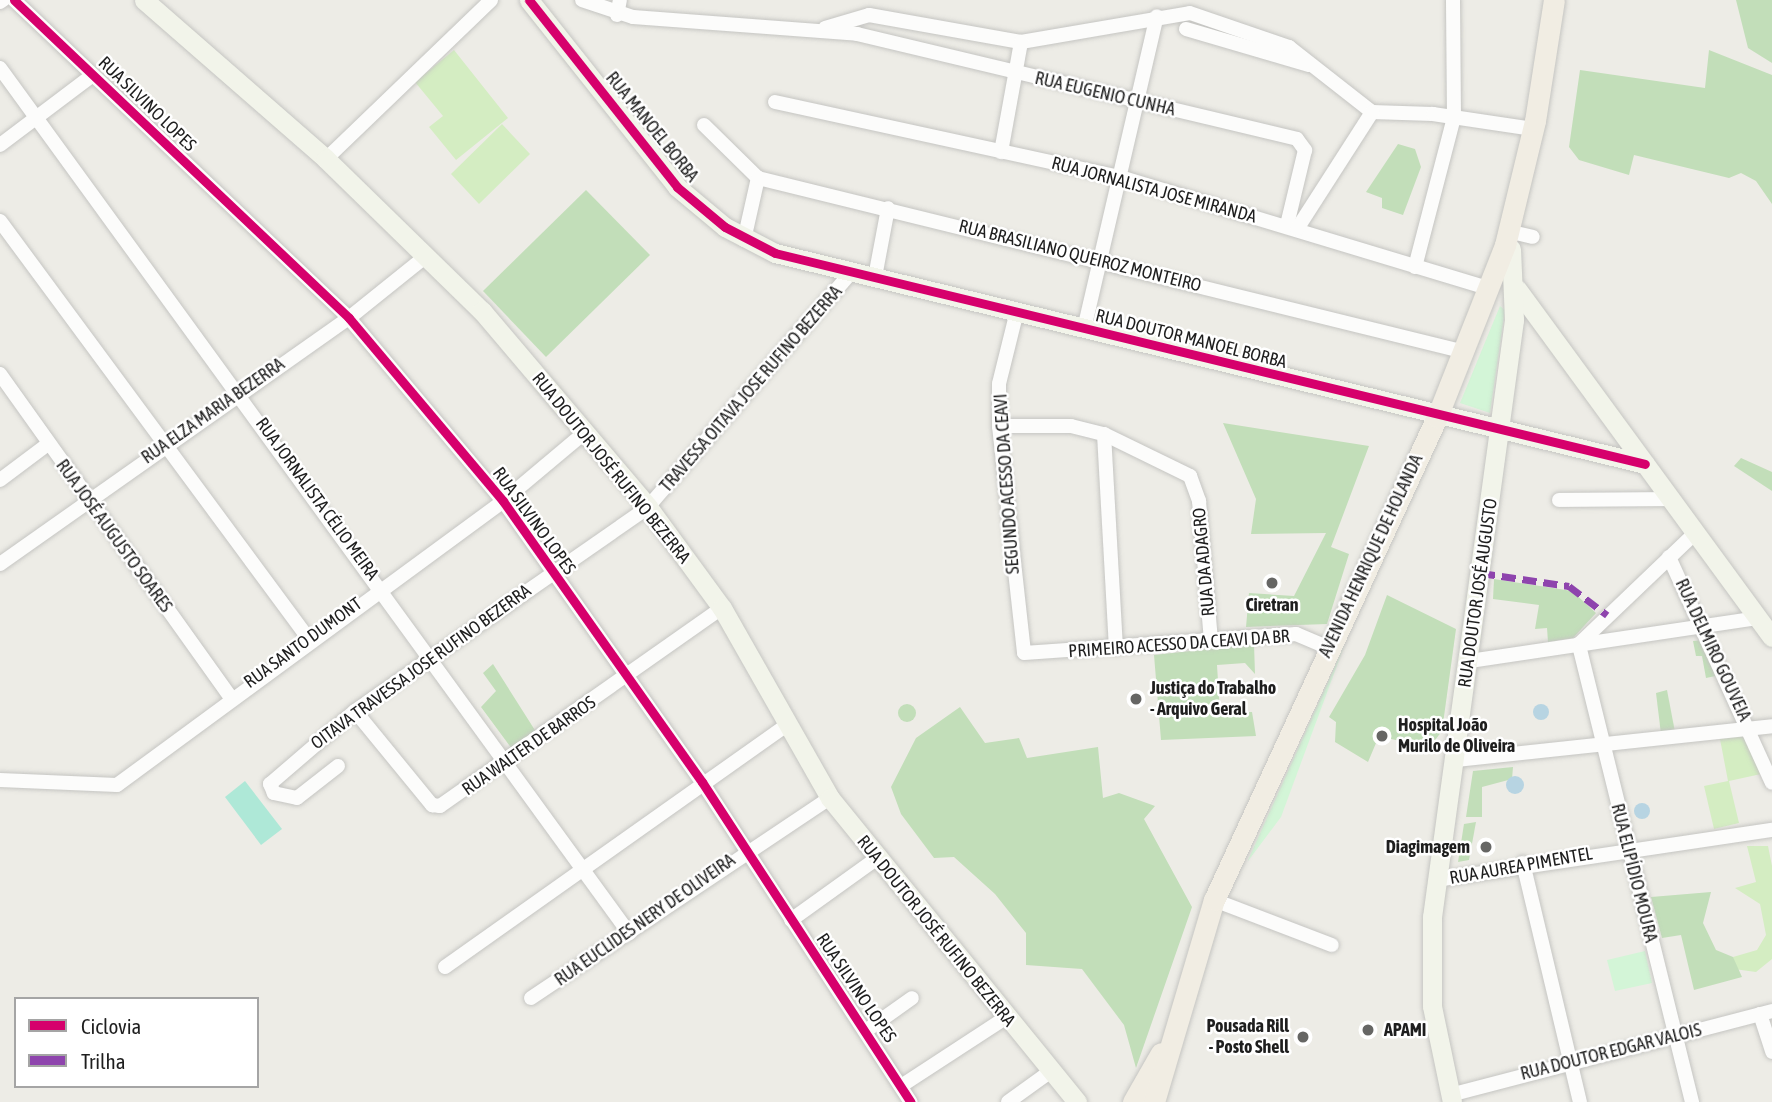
<!DOCTYPE html>
<html>
<head>
<meta charset="utf-8">
<style>
	body { margin:0 }
	#map { position:relative; width:1772px; height:1102px; overflow:hidden; background:#edece6; font-family:"Asap Condensed",sans-serif }
	div>[style] { position:absolute }
	[style*='--x'] { left:calc(var(--x)*1px); top:calc(var(--y)*1px); width:calc(var(--w)*1px); rotate:calc(var(--a)*1deg) }
	.grass>* { inset:0; background:#d4edc2 }
	.forest>* { inset:0; background:#c2deb9 }
	.round { border-radius:50% }
	.park>* { inset:0; background:#d3f5d7 }
	.pitch>* { inset:0; background:#aee8d7 }
	.water>* { inset:0; background:#b7d4e2 }
	.roads { filter:drop-shadow(0 0 2px #c5c5c2) drop-shadow(0 0 2px #c5c5c2) }
	.street>* { height:14px; margin:-7px; padding:0 7px; transform-origin:7px; border-radius:7px; background:#fcfcfb }
	.secondary>* { height:19px; margin:-9.5px; padding:0 9.5px; transform-origin:9.5px; border-radius:9.5px; background:#f2f4ea }
	.primary>* { height:21px; margin:-10.5px; padding:0 10.5px; transform-origin:10.5px; border-radius:10.5px; background:#f1ede3 }
	.quiet>* { height:7px; margin-top:-3.5px; transform-origin:0; background:repeating-linear-gradient(90deg,#8e44ad 0 14px,transparent 0 21px) }
	.cycleway>* { height:9px; margin:-4.5px; padding:0 4.5px; transform-origin:4.5px; border-radius:4.5px; background:#d6006c }
	.dots>* { width:19px; height:19px; translate:-50% -50%; box-sizing:border-box; border:4px solid #fff; border-radius:50% }
	span { translate:-50% -50%; white-space:nowrap; text-align:center; line-height:1.15; -webkit-text-stroke:5px #fff; paint-order:stroke }
	.street-label { font-size:18px; color:#1e1e1e }
	.poi-label { font-size:18px; color:#1e1e1e; font-weight:700 }
	.left { translate:0 -50%; text-align:left }
	.right { translate:-100% -50%; text-align:right }
	.legend { position:absolute; left:14px; top:997px; width:245px; height:91px; box-sizing:border-box; background:#fff; border:2px solid #a5a5a5; margin:0; padding:9px 12px; list-style:none; font-size:21px; color:#1e1e1e }
	.legend li { display:flex; align-items:center; gap:14px; height:35px }
	.legend b { width:35px; border:2px solid #a5a5a5 }
</style>
</head>
<body>
<div id="map">
	<div class="grass">
		<div style="clip-path:polygon(454px 50px,508px 118px,456px 160px,429px 127px,443px 116px,415px 82px)"></div>
		<div style="clip-path:polygon(502px 124px,530px 154px,479px 204px,451px 174px)"></div>
		<div style="clip-path:polygon(1742px 734px,1761px 774px,1729px 781px,1739px 823px,1714px 829px,1704px 786px,1728px 781px,1720px 739px)"></div>
		<div style="clip-path:polygon(1747px 846px,1768px 846px,1772px 866px,1772px 959px,1756px 972px,1734px 969px,1733px 957px,1757px 950px,1766px 935px,1760px 904px,1735px 888px,1756px 882px)"></div>
	</div>
	<div class="forest">
		<div style="clip-path:polygon(1736px 0,1772px 0,1772px 63px,1748px 48px)"></div>
		<div style="clip-path:polygon(1709px 50px,1772px 75px,1772px 204px,1756px 181px,1741px 173px,1729px 178px,1634px 155px,1629px 175px,1579px 160px,1569px 147px,1580px 70px,1705px 88px)"></div>
		<div style="clip-path:polygon(1398px 144px,1415px 149px,1421px 167px,1403px 215px,1382px 208px,1382px 198px,1366px 192px)"></div>
		<div style="clip-path:polygon(586px 190px,650px 255px,546px 357px,483px 291px)"></div>
		<div style="clip-path:polygon(1223px 423px,1369px 446px,1331px 547px,1349px 554px,1327px 624px,1246px 627px,1249px 593px,1294px 596px,1326px 533px,1251px 534px,1256px 499px)"></div>
		<div style="clip-path:polygon(1741px 458px,1772px 472px,1772px 491px,1734px 466px)"></div>
		<div style="clip-path:polygon(1494px 579px,1572px 591px,1596px 613px,1573px 638px,1548px 642px,1547px 628px,1535px 629px,1539px 605px,1493px 599px)"></div>
		<div style="clip-path:polygon(1387px 595px,1456px 629px,1442px 731px,1429px 748px,1379px 736px,1368px 762px,1335px 742px,1336px 722px,1329px 717px,1365px 655px)"></div>
		<div style="clip-path:polygon(1704px 640px,1720px 675px,1706px 678px,1702px 656px,1696px 656px,1693px 641px)"></div>
		<div style="clip-path:polygon(1254px 644px,1255px 674px,1245px 663px,1217px 665px,1220px 713px,1252px 712px,1256px 736px,1161px 740px,1154px 655px)"></div>
		<div style="clip-path:polygon(493px 664px,538px 735px,512px 749px,481px 707px,496px 691px,483px 673px)"></div>
		<div style="clip-path:polygon(1667px 690px,1675px 732px,1661px 734px,1656px 693px)"></div>
		<div class="round" style="left:898px;top:704px;width:18px;height:18px"></div>
		<div style="clip-path:polygon(960px 707px,985px 743px,1019px 738px,1027px 758px,1098px 747px,1103px 798px,1119px 793px,1155px 806px,1144px 819px,1192px 907px,1136px 1068px,1124px 1025px,1082px 969px,1026px 965px,1026px 933px,995px 894px,954px 857px,934px 858px,901px 814px,891px 787px,916px 738px)"></div>
		<div style="clip-path:polygon(1513px 767px,1512px 779px,1482px 787px,1482px 817px,1466px 817px,1473px 771px)"></div>
		<div style="clip-path:polygon(1476px 822px,1469px 860px,1458px 862px,1464px 824px)"></div>
		<div style="clip-path:polygon(1711px 892px,1703px 923px,1716px 950px,1733px 957px,1742px 977px,1694px 990px,1681px 935px,1662px 938px,1651px 897px)"></div>
	</div>
	<div class="park">
		<div style="clip-path:polygon(1500px 306px,1505px 310px,1490px 413px,1460px 403px)"></div>
		<div style="clip-path:polygon(1345px 644px,1281px 817px,1248px 861px,1248px 860px)"></div>
		<div style="clip-path:polygon(1645px 951px,1652px 983px,1615px 991px,1607px 960px)"></div>
	</div>
	<div class="pitch">
		<div style="clip-path:polygon(245px 781px,282px 829px,261px 845px,225px 797px)"></div>
	</div>
	<div class="water">
		<div class="round" style="left:1533px;top:704px;width:16px;height:16px"></div>
		<div class="round" style="left:1506px;top:776px;width:18px;height:18px"></div>
		<div class="round" style="left:1634px;top:803px;width:16px;height:16px"></div>
	</div>
	<div class="roads">
		<div class="street">
			<div style="--x:14;--y:0;--w:462;--a:43.5"></div>
			<div style="--x:349;--y:318;--w:239;--a:49.9"></div>
			<div style="--x:503;--y:501;--w:344;--a:54.7"></div>
			<div style="--x:702;--y:782;--w:382;--a:56.9"></div>
			<div style="--x:582;--y:0;--w:54;--a:18.4"></div>
			<div style="--x:633;--y:17;--w:225;--a:4.3"></div>
			<div style="--x:857;--y:34;--w:452;--a:13.4"></div>
			<div style="--x:1297;--y:139;--w:14;--a:54"></div>
			<div style="--x:1305;--y:150;--w:77;--a:103.5"></div>
			<div style="--x:0;--y:2;--w:4;--a:-34"></div>
			<div style="--x:617;--y:15;--w:15;--a:-79"></div>
			<div style="--x:825;--y:28;--w:46;--a:-16.5"></div>
			<div style="--x:869;--y:15;--w:154;--a:10.1"></div>
			<div style="--x:1021;--y:42;--w:171;--a:-9.7"></div>
			<div style="--x:1190;--y:13;--w:105;--a:19"></div>
			<div style="--x:1289;--y:47;--w:105;--a:38.1"></div>
			<div style="--x:1186;--y:29;--w:128;--a:16.3"></div>
			<div style="--x:0;--y:68;--w:1070;--a:53.98"></div>
			<div style="--x:775;--y:102;--w:353;--a:12.3"></div>
			<div style="--x:1120;--y:177;--w:384;--a:16.8"></div>
			<div style="--x:1372;--y:112;--w:61;--a:1.9"></div>
			<div style="--x:1433;--y:114;--w:101;--a:8.5"></div>
			<div style="--x:704;--y:125;--w:76;--a:44.5"></div>
			<div style="--x:0;--y:145;--w:116;--a:-37"></div>
			<div style="--x:1001;--y:152;--w:112;--a:-79.7"></div>
			<div style="--x:326;--y:159;--w:229;--a:-43.9"></div>
			<div style="--x:0;--y:221;--w:518;--a:53.55"></div>
			<div style="--x:1297;--y:229;--w:139;--a:-57.3"></div>
			<div style="--x:1516;--y:233;--w:17;--a:13"></div>
			<div style="--x:744;--y:240;--w:64;--a:-77.3"></div>
			<div style="--x:758;--y:178;--w:724;--a:13.83"></div>
			<div style="--x:1415;--y:267;--w:155;--a:-75.4"></div>
			<div style="--x:1454;--y:117;--w:117;--a:-90.5"></div>
			<div style="--x:875;--y:277;--w:70;--a:-79.3"></div>
			<div style="--x:1017;--y:311;--w:75;--a:103.9"></div>
			<div style="--x:999;--y:384;--w:42;--a:90"></div>
			<div style="--x:999;--y:426;--w:228;--a:83.7"></div>
			<div style="--x:1024;--y:653;--w:273;--a:-4"></div>
			<div style="--x:1296;--y:634;--w:34;--a:23"></div>
			<div style="--x:1084;--y:329;--w:321;--a:-76.9"></div>
			<div style="--x:0;--y:374;--w:396;--a:54.5"></div>
			<div style="--x:999;--y:426;--w:72;--a:0"></div>
			<div style="--x:1071;--y:426;--w:34;--a:14"></div>
			<div style="--x:1104;--y:434;--w:96;--a:26"></div>
			<div style="--x:1190;--y:476;--w:27;--a:70"></div>
			<div style="--x:1199;--y:501;--w:141;--a:85.1"></div>
			<div style="--x:1104;--y:434;--w:214;--a:86.8"></div>
			<div style="--x:0;--y:480;--w:60;--a:-36.9"></div>
			<div style="--x:1559;--y:500;--w:109;--a:-0.5"></div>
			<div style="--x:1669;--y:557;--w:248;--a:65.5"></div>
			<div style="--x:0;--y:564;--w:427;--a:-35.2"></div>
			<div style="--x:349;--y:318;--w:99;--a:-38.8"></div>
			<div style="--x:1470;--y:661;--w:290;--a:-8.5"></div>
			<div style="--x:355;--y:711;--w:122;--a:50.7"></div>
			<div style="--x:432;--y:805;--w:8;--a:7"></div>
			<div style="--x:440;--y:806;--w:345;--a:-35.1"></div>
			<div style="--x:1456;--y:760;--w:318;--a:-6.1"></div>
			<div style="--x:338;--y:766;--w:52;--a:142"></div>
			<div style="--x:297;--y:798;--w:24;--a:-168"></div>
			<div style="--x:274;--y:793;--w:10;--a:-114"></div>
			<div style="--x:270;--y:784;--w:112;--a:-40.7"></div>
			<div style="--x:355;--y:711;--w:357;--a:-34.8"></div>
			<div style="--x:648;--y:507;--w:313;--a:-49.1"></div>
			<div style="--x:0;--y:780;--w:117;--a:2.4"></div>
			<div style="--x:117;--y:785;--w:479;--a:-36.3"></div>
			<div style="--x:503;--y:501;--w:106;--a:-40"></div>
			<div style="--x:1523;--y:863;--w:246;--a:76.6"></div>
			<div style="--x:1436;--y:880;--w:340;--a:-8.5"></div>
			<div style="--x:1214;--y:900;--w:126;--a:20.9"></div>
			<div style="--x:791;--y:920;--w:105;--a:-35.7"></div>
			<div style="--x:445;--y:967;--w:419;--a:-35.3"></div>
			<div style="--x:531;--y:998;--w:360;--a:-33.8"></div>
			<div style="--x:1760;--y:1014;--w:40;--a:72"></div>
			<div style="--x:867;--y:1030;--w:55;--a:-35.4"></div>
			<div style="--x:901;--y:1086;--w:126;--a:-33.1"></div>
			<div style="--x:1450;--y:1095;--w:333;--a:-14.6"></div>
			<div style="--x:1008;--y:1102;--w:53;--a:-35.8"></div>
			<div style="--x:1692;--y:1102;--w:472;--a:-103.9"></div>
			<div style="--x:1579;--y:644;--w:159;--a:-43.7"></div>
		</div>
		<div class="secondary">
			<div style="--x:144;--y:0;--w:242;--a:41.1"></div>
			<div style="--x:326;--y:159;--w:218;--a:44.3"></div>
			<div style="--x:482;--y:311;--w:257;--a:49.7"></div>
			<div style="--x:648;--y:507;--w:125;--a:53.8"></div>
			<div style="--x:722;--y:608;--w:219;--a:60.4"></div>
			<div style="--x:830;--y:798;--w:392;--a:50.9"></div>
			<div style="--x:529;--y:0;--w:238;--a:51.6"></div>
			<div style="--x:677;--y:187;--w:62;--a:39.8"></div>
			<div style="--x:725;--y:227;--w:56;--a:27.5"></div>
			<div style="--x:775;--y:253;--w:895;--a:13.63"></div>
			<div style="--x:1517;--y:289;--w:431;--a:53.8"></div>
			<div style="--x:1452;--y:1102;--w:98;--a:-101.8"></div>
			<div style="--x:1432;--y:1006;--w:89;--a:-90"></div>
			<div style="--x:1432;--y:917;--w:603;--a:-82.18"></div>
			<div style="--x:1514;--y:320;--w:71;--a:-92.4"></div>
		</div>
		<div class="primary">
			<div style="--x:1133;--y:1102;--w:56;--a:-60.3"></div>
			<div style="--x:1154;--y:1102;--w:211;--a:-73.5"></div>
			<div style="--x:1214;--y:900;--w:532;--a:-65.22"></div>
			<div style="--x:1437;--y:417;--w:185;--a:-68.4"></div>
			<div style="--x:1505;--y:245;--w:128;--a:-76.4"></div>
			<div style="--x:1535;--y:121;--w:122;--a:-81.1"></div>
		</div>
	</div>
	<div class="quiet">
		<div style="--x:1481;--y:573;--w:89;--a:8.4"></div>
		<div style="--x:1569;--y:586;--w:48;--a:37.3"></div>
	</div>
	<div class="cycleway">
		<div style="--x:14;--y:0;--w:462;--a:43.5"></div>
		<div style="--x:349;--y:318;--w:239;--a:49.9"></div>
		<div style="--x:503;--y:501;--w:344;--a:54.7"></div>
		<div style="--x:702;--y:782;--w:382;--a:56.9"></div>
		<div style="--x:529;--y:0;--w:238;--a:51.6"></div>
		<div style="--x:677;--y:187;--w:62;--a:39.8"></div>
		<div style="--x:725;--y:227;--w:56;--a:27.5"></div>
		<div style="--x:775;--y:253;--w:895;--a:13.63"></div>
	</div>
	<div class="dots">
		<div style="left:1272px;top:583px;background:#666664"></div>
		<div style="left:1136px;top:699px;background:#666664"></div>
		<div style="left:1382px;top:736px;background:#666664"></div>
		<div style="left:1486px;top:847px;background:#666664"></div>
		<div style="left:1368px;top:1030px;background:#666664"></div>
		<div style="left:1303px;top:1037px;background:#666664"></div>
	</div>
	<div class="street-label">
		<span style="left:1105px;top:94px;rotate:13deg">RUA EUGENIO CUNHA</span>
		<span style="left:147px;top:104px;rotate:44deg">RUA SILVINO LOPES</span>
		<span style="left:652px;top:127px;rotate:51deg">RUA MANOEL BORBA</span>
		<span style="left:1154px;top:190px;rotate:15deg">RUA JORNALISTA JOSE MIRANDA</span>
		<span style="left:1080px;top:256px;rotate:14deg">RUA BRASILIANO QUEIROZ MONTEIRO</span>
		<span style="left:1191px;top:339px;rotate:14deg">RUA DOUTOR MANOEL BORBA</span>
		<span style="left:751px;top:389px;rotate:-49deg">TRAVESSA OITAVA JOSE RUFINO BEZERRA</span>
		<span style="left:213px;top:411px;rotate:-35deg">RUA ELZA MARIA BEZERRA</span>
		<span style="left:611px;top:468px;rotate:51deg">RUA DOUTOR JOSÉ RUFINO BEZERRA</span>
		<span style="left:1007px;top:484px;rotate:-94deg">SEGUNDO ACESSO DA CEAVI</span>
		<span style="left:317px;top:499px;rotate:54deg">RUA JORNALISTA CÉLIO MEIRA</span>
		<span style="left:534px;top:521px;rotate:54deg">RUA SILVINO LOPES</span>
		<span style="left:114px;top:536px;rotate:54deg">RUA JOSÉ AUGUSTO SOARES</span>
		<span style="left:1371px;top:556px;rotate:-65deg">AVENIDA HENRIQUE DE HOLANDA</span>
		<span style="left:1204px;top:562px;rotate:-95deg">RUA DA ADAGRO</span>
		<span style="left:1478px;top:593px;rotate:-82deg">RUA DOUTOR JOSÉ AUGUSTO</span>
		<span style="left:303px;top:643px;rotate:-36deg">RUA SANTO DUMONT</span>
		<span style="left:1179px;top:644px;rotate:-4deg">PRIMEIRO ACESSO DA CEAVI DA BR</span>
		<span style="left:1713px;top:650px;rotate:65deg">RUA DELMIRO GOUVEIA</span>
		<span style="left:421px;top:667px;rotate:-36deg">OITAVA TRAVESSA JOSE RUFINO BEZERRA</span>
		<span style="left:529px;top:746px;rotate:-35deg">RUA WALTER DE BARROS</span>
		<span style="left:1521px;top:866px;rotate:-10deg">RUA AUREA PIMENTEL</span>
		<span style="left:1634px;top:873px;rotate:76deg">RUA ELIPÍDIO MOURA</span>
		<span style="left:645px;top:920px;rotate:-35deg">RUA EUCLIDES NERY DE OLIVEIRA</span>
		<span style="left:936px;top:931px;rotate:51deg">RUA DOUTOR JOSÉ RUFINO BEZERRA</span>
		<span style="left:856px;top:988px;rotate:56deg">RUA SILVINO LOPES</span>
		<span style="left:1611px;top:1052px;rotate:-14deg">RUA DOUTOR EDGAR VALOIS</span>
	</div>
	<div class="poi-label">
		<span style="left:1272px;top:605px">Ciretran</span>
		<span class="left" style="left:1150px;top:699px">Justiça do Trabalho<br>- Arquivo Geral</span>
		<span class="left" style="left:1398px;top:736px">Hospital João<br>Murilo de Oliveira</span>
		<span class="right" style="left:1470px;top:847px">Diagimagem</span>
		<span class="right" style="left:1289px;top:1037px">Pousada Rill<br>- Posto Shell</span>
		<span class="left" style="left:1384px;top:1030px">APAMI</span>
	</div>
	<ul class="legend">
	<li><b style="height:9px;background:#d6006c"></b>Ciclovia</li>
	<li><b style="height:9px;background:#8e44ad"></b>Trilha</li>
	</ul>
</div>
</body>
</html>
